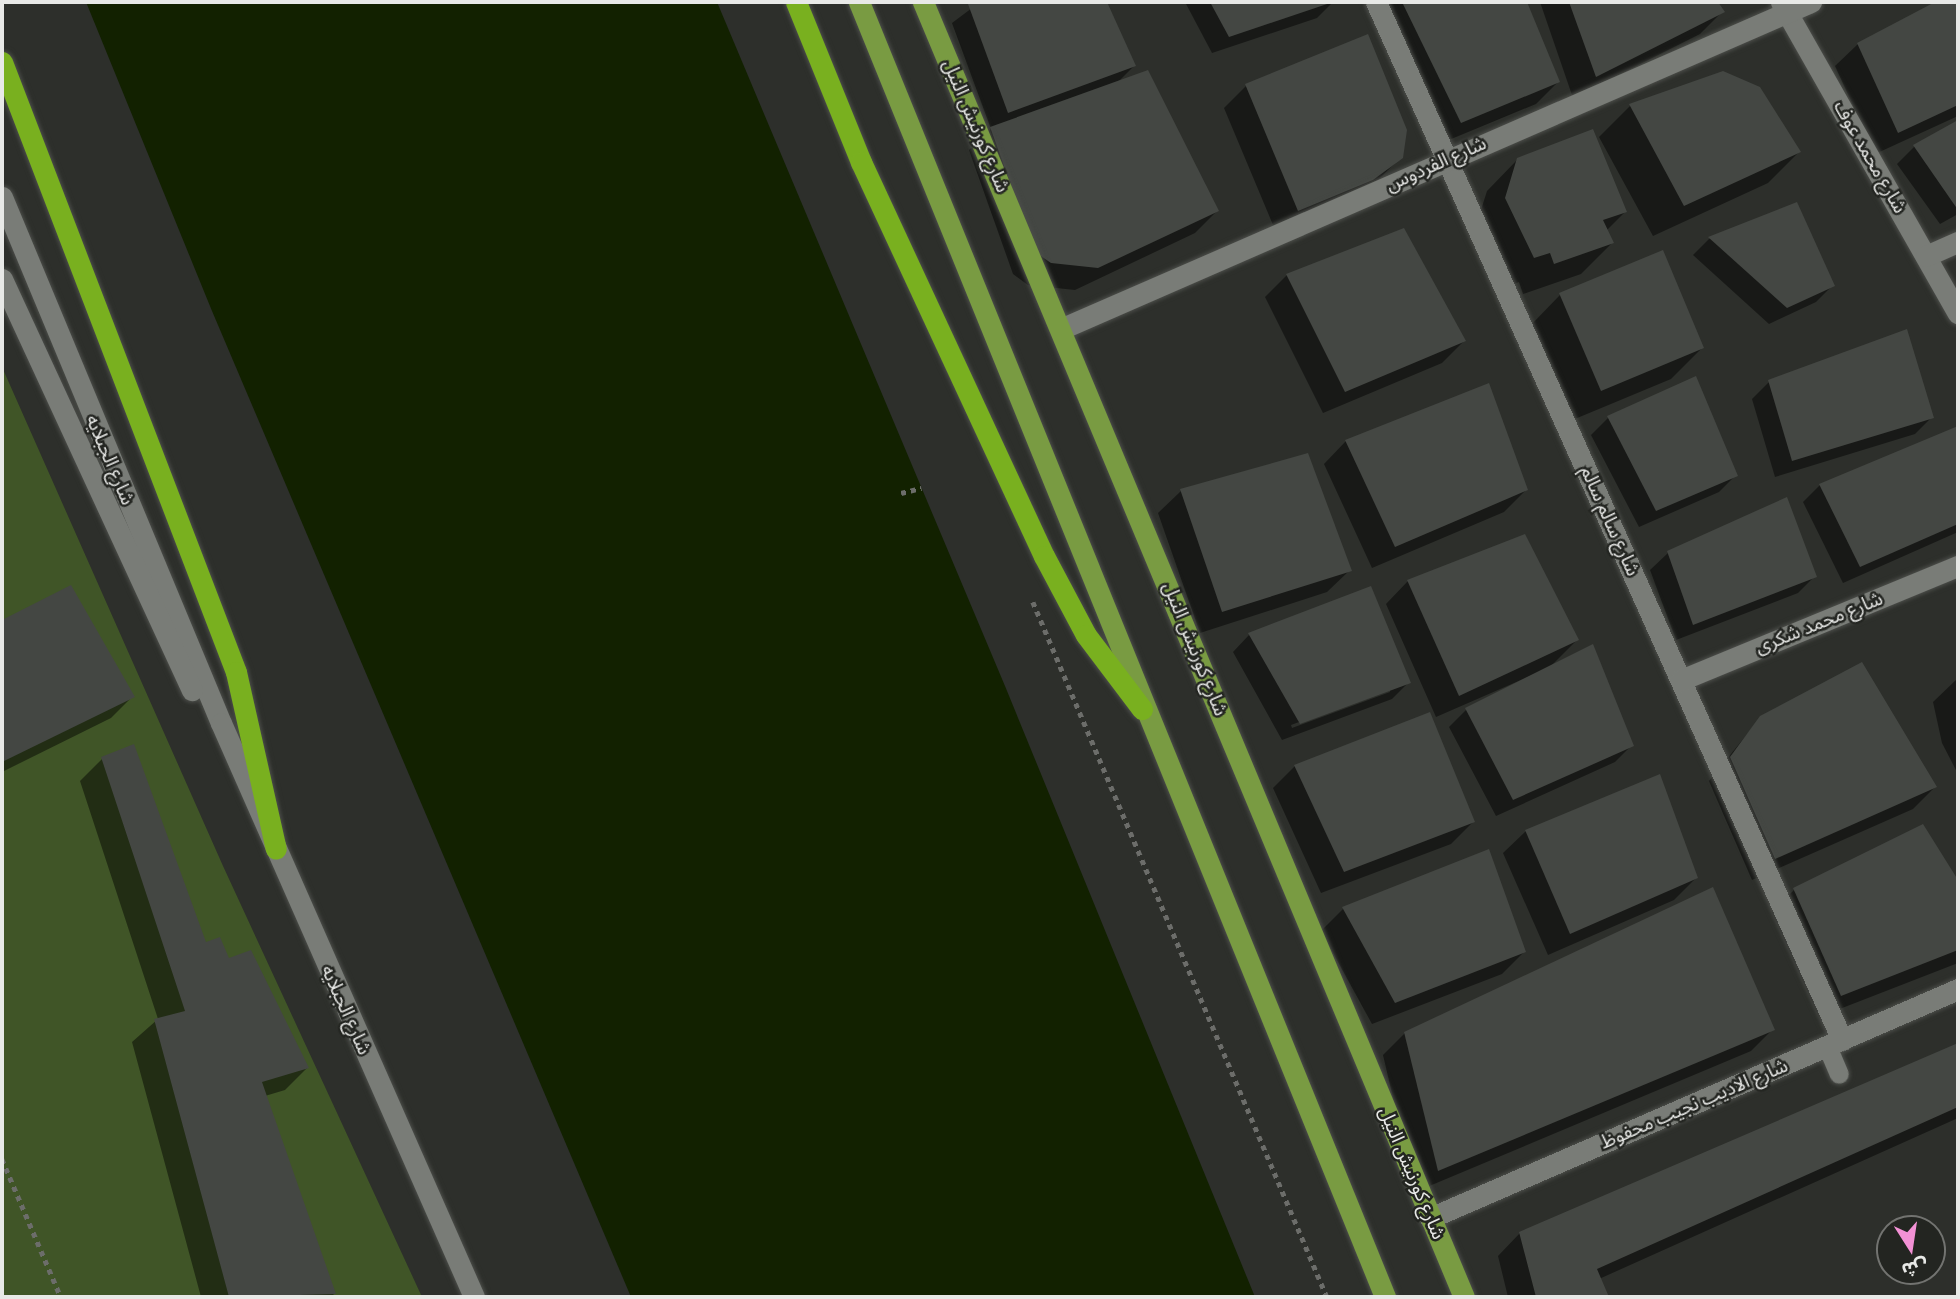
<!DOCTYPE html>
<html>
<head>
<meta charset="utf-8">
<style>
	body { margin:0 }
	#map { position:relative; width:1960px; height:1299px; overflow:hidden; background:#2d2f2b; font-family:Ubuntu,"Noto Sans Arabic",sans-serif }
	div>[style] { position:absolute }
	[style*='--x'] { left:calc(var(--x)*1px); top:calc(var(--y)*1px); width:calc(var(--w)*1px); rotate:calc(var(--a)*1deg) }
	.green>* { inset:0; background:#405527 }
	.water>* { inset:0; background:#122100 }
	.shadow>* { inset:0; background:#0007 }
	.building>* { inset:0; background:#444743 }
	.path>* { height:4.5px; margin-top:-2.25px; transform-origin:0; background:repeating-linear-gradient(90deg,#6c6d6a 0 5px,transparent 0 10px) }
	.roads { filter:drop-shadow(0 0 2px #4c4e4a) drop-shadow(0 0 2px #4c4e4a) }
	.lane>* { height:19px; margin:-9.5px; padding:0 9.5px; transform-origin:9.5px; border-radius:9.5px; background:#797c77 }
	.street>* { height:21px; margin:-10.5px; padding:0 10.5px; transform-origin:10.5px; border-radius:10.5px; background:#797c77 }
	.secondary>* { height:21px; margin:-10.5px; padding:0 10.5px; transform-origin:10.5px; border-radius:10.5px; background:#797c77 }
	.primary>* { height:21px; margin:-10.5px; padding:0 10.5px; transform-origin:10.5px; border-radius:10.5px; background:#799b42 }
	.highway>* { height:21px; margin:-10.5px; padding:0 10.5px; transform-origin:10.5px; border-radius:10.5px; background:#79b01f }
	span { translate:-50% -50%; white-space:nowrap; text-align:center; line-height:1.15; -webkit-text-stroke:5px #232521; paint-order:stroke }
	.street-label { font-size:19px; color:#e8e9e7 }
	.frame { position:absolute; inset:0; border:4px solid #e8e9e7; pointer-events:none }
	.north { position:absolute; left:1876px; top:1215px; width:70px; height:70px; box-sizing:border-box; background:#232521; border:2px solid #727370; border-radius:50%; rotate:168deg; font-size:19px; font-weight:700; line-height:28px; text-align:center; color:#e8e9e7 }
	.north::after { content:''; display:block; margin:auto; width:24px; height:32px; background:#f391d5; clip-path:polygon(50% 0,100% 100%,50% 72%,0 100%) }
</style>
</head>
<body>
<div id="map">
	<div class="green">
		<div style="clip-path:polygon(2px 367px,223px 866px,422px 1297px,2px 1297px)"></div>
	</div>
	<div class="water">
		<div style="clip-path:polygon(86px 2px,717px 2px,1005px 686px,1255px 1297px,631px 1297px,212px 311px)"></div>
	</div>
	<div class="shadow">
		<div style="clip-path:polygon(980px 2px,1105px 2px,1134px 66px,1116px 84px,1217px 211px,1195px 233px,1075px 290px,1028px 285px,1013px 274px,969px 150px,991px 129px,952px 23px)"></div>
		<div style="clip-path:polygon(1185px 2px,1333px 2px,1317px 18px,1212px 53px)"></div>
		<div style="clip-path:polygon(1369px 2px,1525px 2px,1558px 82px,1536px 104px,1439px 144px)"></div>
		<div style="clip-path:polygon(1540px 2px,1716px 2px,1722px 12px,1700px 34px,1573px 98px)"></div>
		<div style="clip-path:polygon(1939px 2px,1958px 2px,1958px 116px,1875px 154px,1835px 66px,1858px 44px)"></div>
		<div style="clip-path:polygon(1723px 73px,1799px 152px,1768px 183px,1653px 236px,1599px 137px,1630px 106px)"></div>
		<div style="clip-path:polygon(1246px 86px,1401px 157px,1378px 180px,1276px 232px,1224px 108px)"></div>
		<div style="clip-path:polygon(1958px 122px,1958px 214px,1940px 224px,1897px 164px,1914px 147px)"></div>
		<div style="clip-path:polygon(1518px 159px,1625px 212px,1606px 231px,1612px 243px,1581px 274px,1523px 294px,1519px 282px,1503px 288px,1475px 229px,1487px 191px)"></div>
		<div style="clip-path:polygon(1796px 204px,1833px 285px,1816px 302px,1769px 324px,1693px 255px,1709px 239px)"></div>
		<div style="clip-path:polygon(1287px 275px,1464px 341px,1442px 363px,1323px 413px,1265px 297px)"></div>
		<div style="clip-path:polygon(1560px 295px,1702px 348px,1671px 379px,1570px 421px,1530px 326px)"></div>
		<div style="clip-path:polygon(1769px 382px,1932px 417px,1915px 434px,1775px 477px,1752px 399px)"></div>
		<div style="clip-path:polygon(1608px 418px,1736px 475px,1719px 492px,1639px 527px,1591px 435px)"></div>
		<div style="clip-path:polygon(1958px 428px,1958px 532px,1843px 583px,1803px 502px,1820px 485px)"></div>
		<div style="clip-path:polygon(1346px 441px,1526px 490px,1504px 512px,1372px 568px,1324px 464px)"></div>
		<div style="clip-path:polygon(1181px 491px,1350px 570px,1327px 592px,1200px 633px,1158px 513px)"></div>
		<div style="clip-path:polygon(1786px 500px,1815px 576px,1798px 593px,1676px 640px,1650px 570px,1668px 553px)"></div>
		<div style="clip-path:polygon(1408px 581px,1577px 640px,1550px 667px,1632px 745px,1615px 762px,1496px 816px,1449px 727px,1466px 710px,1548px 668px,1436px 717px,1386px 604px)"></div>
		<div style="clip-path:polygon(70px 587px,133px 696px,111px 718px,2px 772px,2px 622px)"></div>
		<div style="clip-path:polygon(evenodd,1249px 635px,1409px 682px,1392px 699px,1282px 740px,1233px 652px,1249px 635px,1390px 688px,1390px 692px,1292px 728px,1291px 725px,1390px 688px)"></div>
		<div style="clip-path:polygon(1958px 678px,1958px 774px,1942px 743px,1933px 702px)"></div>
		<div style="clip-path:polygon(1761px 717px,1935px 787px,1913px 809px,1752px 880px,1709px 781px)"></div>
		<div style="clip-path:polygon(102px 759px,205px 945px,307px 1068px,285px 1090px,265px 1096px,334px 1294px,331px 1297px,201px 1297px,132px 1042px,158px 1019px,80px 781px)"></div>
		<div style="clip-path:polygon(1295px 766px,1473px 822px,1451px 844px,1321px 893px,1273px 788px)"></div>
		<div style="clip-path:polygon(1922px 826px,1958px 883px,1958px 963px,1819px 1017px,1772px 912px,1794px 890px)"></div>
		<div style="clip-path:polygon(1526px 831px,1696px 878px,1674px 900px,1548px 955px,1503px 853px)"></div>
		<div style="clip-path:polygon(1343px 909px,1524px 952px,1502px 974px,1372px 1024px,1321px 931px)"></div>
		<div style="clip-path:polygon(1773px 1029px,1751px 1051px,1415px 1192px,1383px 1055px,1405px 1033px)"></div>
		<div style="clip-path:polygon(1958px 1045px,1958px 1118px,1599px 1279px,1607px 1297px,1508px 1297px,1498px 1256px,1520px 1233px)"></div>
	</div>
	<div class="building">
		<div style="clip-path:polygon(975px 2px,1107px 2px,1136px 66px,1008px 113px,968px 4px)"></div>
		<div style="clip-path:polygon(1210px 2px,1333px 2px,1229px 37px)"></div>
		<div style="clip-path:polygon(1402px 2px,1527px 2px,1560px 82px,1461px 123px)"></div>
		<div style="clip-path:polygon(1569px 2px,1718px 2px,1725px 12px,1596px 77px)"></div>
		<div style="clip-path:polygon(1935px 2px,1958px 2px,1958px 105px,1898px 133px,1857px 43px)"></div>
		<div style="clip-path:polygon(1368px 34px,1407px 130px,1403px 158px,1373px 180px,1298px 211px,1245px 84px)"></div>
		<div style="clip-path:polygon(1148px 70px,1219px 211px,1098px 268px,1051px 263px,1035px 252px,990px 127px)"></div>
		<div style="clip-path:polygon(1723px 71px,1760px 87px,1801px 152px,1684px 206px,1629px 104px)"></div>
		<div style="clip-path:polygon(1958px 120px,1958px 210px,1913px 145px)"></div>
		<div style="clip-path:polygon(1593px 129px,1627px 212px,1603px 220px,1614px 243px,1554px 264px,1550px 253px,1534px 258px,1505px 198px,1517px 158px)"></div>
		<div style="clip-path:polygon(1797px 202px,1835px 286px,1787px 308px,1708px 237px)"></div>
		<div style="clip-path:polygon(1404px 228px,1466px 341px,1345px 392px,1286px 274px)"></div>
		<div style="clip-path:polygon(1663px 250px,1704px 348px,1601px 391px,1559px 293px)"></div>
		<div style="clip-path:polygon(1907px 329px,1934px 418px,1792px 461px,1768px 380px)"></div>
		<div style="clip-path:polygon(1696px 376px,1738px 476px,1656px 511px,1607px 416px)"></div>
		<div style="clip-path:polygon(1489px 383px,1528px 490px,1395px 547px,1345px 440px)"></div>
		<div style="clip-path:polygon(1958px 426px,1958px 524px,1860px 567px,1819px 484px)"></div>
		<div style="clip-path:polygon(1308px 453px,1352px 571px,1222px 612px,1180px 489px)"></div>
		<div style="clip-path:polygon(1787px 497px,1817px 577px,1693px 625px,1667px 551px)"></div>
		<div style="clip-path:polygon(1525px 534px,1579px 640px,1459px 696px,1407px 580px)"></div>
		<div style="clip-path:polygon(71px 585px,135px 697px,2px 762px,2px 620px)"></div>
		<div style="clip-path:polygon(1371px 586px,1411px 683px,1300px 724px,1248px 633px)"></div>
		<div style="clip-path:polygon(1593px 644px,1634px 746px,1513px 800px,1465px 708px)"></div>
		<div style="clip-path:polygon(1862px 662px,1937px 787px,1775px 859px,1730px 757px,1760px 716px)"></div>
		<div style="clip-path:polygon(1430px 712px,1475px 822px,1344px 872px,1294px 765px)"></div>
		<div style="clip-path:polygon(134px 744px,206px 942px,220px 937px,229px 958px,251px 950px,309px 1068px,262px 1082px,336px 1294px,229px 1297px,154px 1019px,185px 1011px,101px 757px)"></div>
		<div style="clip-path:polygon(1660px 774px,1698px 878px,1570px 934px,1525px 830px)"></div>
		<div style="clip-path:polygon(1923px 824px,1958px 880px,1958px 950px,1841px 996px,1793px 888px)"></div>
		<div style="clip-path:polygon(1489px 849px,1526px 952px,1395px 1003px,1342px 907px)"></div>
		<div style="clip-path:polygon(1713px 887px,1775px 1030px,1438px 1171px,1404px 1032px)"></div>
		<div style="clip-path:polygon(1958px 1043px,1958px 1107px,1597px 1269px,1609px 1297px,1536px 1297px,1519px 1232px)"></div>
	</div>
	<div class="path">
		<div style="--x:901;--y:493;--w:21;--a:-14"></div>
		<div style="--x:1033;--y:602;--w:755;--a:67.07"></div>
		<div style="--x:2;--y:1159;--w:150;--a:66.9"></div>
	</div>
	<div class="roads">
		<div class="lane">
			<div style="--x:1827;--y:1046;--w:30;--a:67"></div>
		</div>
		<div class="street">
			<div style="--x:1376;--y:2;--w:1138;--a:65.82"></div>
			<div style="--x:1781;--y:2;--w:358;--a:60.4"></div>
			<div style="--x:1926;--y:256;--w:35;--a:-24"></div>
			<div style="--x:1063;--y:328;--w:816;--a:-23.55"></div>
			<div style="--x:1681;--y:680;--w:300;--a:-22.4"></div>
			<div style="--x:1430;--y:1218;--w:576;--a:-23.45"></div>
		</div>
		<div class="secondary">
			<div style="--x:2;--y:197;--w:570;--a:67.4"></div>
			<div style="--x:221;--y:723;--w:627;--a:66.21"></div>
			<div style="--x:2;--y:279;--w:453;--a:65.2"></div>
		</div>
		<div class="primary">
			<div style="--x:859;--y:2;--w:1398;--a:67.89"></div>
			<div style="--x:923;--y:2;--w:1403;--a:67.33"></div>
		</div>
		<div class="highway">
			<div style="--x:796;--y:2;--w:173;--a:67.9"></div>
			<div style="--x:861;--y:162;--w:434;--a:65.1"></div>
			<div style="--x:1044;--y:556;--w:89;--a:62"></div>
			<div style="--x:1086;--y:635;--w:93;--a:52.9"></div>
			<div style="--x:2;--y:62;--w:653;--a:69.01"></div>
			<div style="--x:236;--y:672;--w:181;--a:77.3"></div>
		</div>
	</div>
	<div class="street-label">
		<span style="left:976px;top:126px;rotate:67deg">شارع كورنيش النيل</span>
		<span style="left:1870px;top:157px;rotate:60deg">شارع محمد عوف</span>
		<span style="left:1436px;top:164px;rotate:-24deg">شارع الفردوس</span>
		<span style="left:110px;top:460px;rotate:67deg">شارع الجبلايه</span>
		<span style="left:1610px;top:521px;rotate:66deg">شارع سالم سالم</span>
		<span style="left:1819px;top:623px;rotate:-22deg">شارع محمد شكرى</span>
		<span style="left:1195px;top:649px;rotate:68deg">شارع كورنيش النيل</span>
		<span style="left:346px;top:1010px;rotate:66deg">شارع الجبلايه</span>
		<span style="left:1694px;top:1104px;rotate:-23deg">شارع الاديب نجيب محفوظ</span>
		<span style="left:1412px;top:1173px;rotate:67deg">شارع كورنيش النيل</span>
	</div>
	<div class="frame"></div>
	<div class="north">ش</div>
</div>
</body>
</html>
